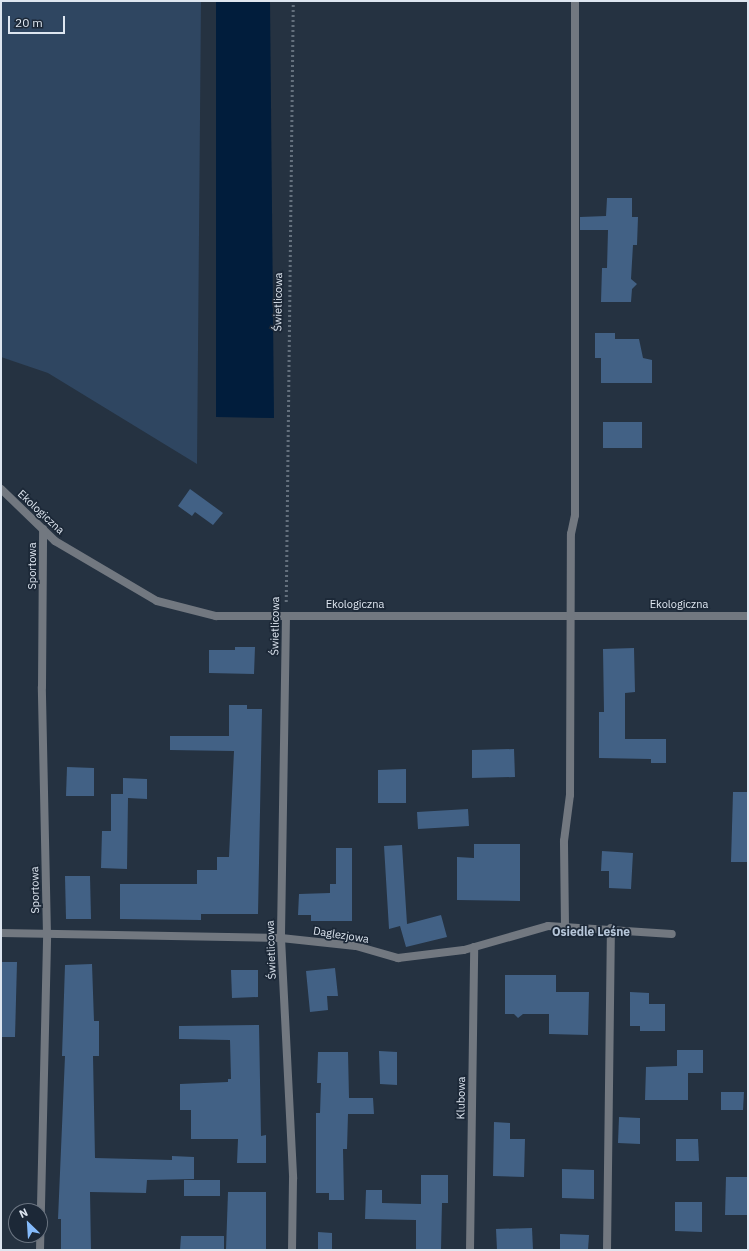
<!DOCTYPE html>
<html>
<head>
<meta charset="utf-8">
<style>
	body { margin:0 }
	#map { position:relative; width:749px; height:1251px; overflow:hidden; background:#253241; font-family:"IBM Plex Sans",sans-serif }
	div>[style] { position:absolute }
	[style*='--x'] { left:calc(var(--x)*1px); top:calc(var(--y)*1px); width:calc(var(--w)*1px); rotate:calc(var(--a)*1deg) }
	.green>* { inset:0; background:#2f4661 }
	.water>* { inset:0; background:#011d3c }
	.building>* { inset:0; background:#426185 }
	.path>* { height:2.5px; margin-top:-1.25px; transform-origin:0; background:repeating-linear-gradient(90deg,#64707d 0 2px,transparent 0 5px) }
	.minor>* { height:8px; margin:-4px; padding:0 4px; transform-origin:4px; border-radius:4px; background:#727880 }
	span { translate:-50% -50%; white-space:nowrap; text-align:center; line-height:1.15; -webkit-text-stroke:3.5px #1c2837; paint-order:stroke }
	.street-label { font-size:11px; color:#dee6f0 }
	.neighbourhood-label { font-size:12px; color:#b5c5d8; font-weight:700 }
	.frame { position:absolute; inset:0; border:2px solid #dee6f0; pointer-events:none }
	.north { position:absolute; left:8px; top:1203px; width:40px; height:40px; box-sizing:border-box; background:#1c2837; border:1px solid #6a7481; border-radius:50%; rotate:335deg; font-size:11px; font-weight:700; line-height:16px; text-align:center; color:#dee6f0 }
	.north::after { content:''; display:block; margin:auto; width:14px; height:18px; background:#85bbfb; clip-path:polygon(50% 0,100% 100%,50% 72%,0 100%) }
	.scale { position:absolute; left:8px; top:16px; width:57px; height:18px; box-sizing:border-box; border:2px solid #dee6f0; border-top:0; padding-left:5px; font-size:12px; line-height:14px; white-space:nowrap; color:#dee6f0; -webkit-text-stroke:3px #1c2837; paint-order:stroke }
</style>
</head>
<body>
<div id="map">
	<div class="green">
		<div style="clip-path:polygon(1px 1px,201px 1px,197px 464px,48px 373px,1px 357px)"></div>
	</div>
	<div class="water">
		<div style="clip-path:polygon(216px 1px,270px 1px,274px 418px,216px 417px)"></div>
	</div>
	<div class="building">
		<div style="clip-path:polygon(607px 198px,632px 198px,632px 217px,638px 217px,637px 245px,633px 245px,631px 279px,637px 284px,632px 289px,631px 302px,601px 302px,602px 268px,607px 268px,608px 230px,580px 230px,580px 217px,606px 216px)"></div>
		<div style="clip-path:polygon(595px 333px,615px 333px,615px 339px,639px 339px,643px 358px,652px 360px,652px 383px,601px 383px,601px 358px,595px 358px)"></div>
		<div style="clip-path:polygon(603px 422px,642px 422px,642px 448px,603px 448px)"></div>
		<div style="clip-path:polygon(190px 489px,223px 513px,213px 525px,195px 512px,192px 516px,178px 506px)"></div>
		<div style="clip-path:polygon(235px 647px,255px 647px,254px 674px,209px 673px,209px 650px,235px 650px)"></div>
		<div style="clip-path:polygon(634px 648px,635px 692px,625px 693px,625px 739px,666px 739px,666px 763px,651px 763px,651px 759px,599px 758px,599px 712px,604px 712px,603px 649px)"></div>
		<div style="clip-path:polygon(229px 705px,247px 705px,247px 709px,262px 709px,258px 914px,201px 914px,201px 920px,120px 919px,120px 884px,197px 884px,197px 870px,217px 870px,217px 857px,229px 857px,234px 751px,170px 750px,170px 736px,229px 736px)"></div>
		<div style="clip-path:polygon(514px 749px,515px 777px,472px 778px,472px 750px)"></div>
		<div style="clip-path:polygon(67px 767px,94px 768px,94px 796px,66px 796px)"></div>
		<div style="clip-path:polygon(406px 769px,406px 803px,378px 803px,378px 770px)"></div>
		<div style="clip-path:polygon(123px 778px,147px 779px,147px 799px,128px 798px,127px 869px,101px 868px,102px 831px,111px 831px,111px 794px,123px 794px)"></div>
		<div style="clip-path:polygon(733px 792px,748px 792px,748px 862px,731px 862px)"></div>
		<div style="clip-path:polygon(468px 809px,469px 826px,418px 829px,417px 812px)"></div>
		<div style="clip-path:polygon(474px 844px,520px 844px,520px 901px,457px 900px,457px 857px,474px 858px)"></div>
		<div style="clip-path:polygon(402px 845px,407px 924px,441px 915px,447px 937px,406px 947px,400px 926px,389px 929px,384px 846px)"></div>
		<div style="clip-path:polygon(336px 848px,352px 848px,352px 921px,311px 921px,311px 915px,298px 915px,299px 894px,330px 893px,330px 884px,336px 884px)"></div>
		<div style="clip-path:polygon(602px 851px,633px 853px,631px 889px,609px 888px,609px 871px,601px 871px)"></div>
		<div style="clip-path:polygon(65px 876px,90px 876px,91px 919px,66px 919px)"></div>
		<div style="clip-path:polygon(1px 962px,17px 962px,15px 1037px,1px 1037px)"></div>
		<div style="clip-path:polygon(92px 964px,94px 1021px,99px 1021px,99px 1056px,93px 1056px,95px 1158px,172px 1160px,172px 1156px,194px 1157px,194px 1179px,147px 1180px,146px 1193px,90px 1192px,91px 1250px,61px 1250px,61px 1219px,58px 1219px,65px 1056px,62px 1056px,65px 965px)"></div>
		<div style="clip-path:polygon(335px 968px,338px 996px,327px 996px,328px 1010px,310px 1012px,306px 971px)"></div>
		<div style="clip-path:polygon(231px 970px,258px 970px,258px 997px,232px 998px)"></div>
		<div style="clip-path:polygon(505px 975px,556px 975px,556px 992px,589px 992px,588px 1035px,549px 1034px,549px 1014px,523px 1014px,518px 1018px,514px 1014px,505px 1014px)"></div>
		<div style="clip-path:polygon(630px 992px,649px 993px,649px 1004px,665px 1004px,665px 1031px,640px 1031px,640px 1026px,630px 1026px)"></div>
		<div style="clip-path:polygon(259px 1025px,261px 1136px,266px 1135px,266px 1163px,237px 1163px,238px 1139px,191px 1139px,191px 1110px,180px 1110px,180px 1084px,228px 1082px,228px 1079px,231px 1079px,230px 1040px,179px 1039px,179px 1026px)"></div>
		<div style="clip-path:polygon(677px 1050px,703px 1050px,703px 1073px,688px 1073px,688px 1100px,645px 1100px,646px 1067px,677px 1066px)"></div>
		<div style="clip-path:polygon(379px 1051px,397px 1052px,397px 1085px,380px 1084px)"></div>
		<div style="clip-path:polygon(318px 1052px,348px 1052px,349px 1098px,373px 1098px,374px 1114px,348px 1114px,347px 1149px,343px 1149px,344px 1200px,329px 1200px,329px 1193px,316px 1193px,316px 1113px,320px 1113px,321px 1083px,317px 1083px)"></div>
		<div style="clip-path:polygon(721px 1092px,744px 1092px,743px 1110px,721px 1110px)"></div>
		<div style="clip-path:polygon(619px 1117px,640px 1118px,640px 1144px,618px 1143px)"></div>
		<div style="clip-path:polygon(494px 1122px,510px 1123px,510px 1139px,525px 1139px,524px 1177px,493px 1176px)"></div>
		<div style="clip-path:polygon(676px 1139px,698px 1139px,699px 1161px,676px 1161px)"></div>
		<div style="clip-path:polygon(562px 1169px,594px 1170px,594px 1199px,562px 1198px)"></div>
		<div style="clip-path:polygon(421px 1175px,448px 1175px,448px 1203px,442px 1203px,441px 1250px,416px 1250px,416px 1220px,365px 1219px,366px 1190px,382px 1190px,382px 1203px,421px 1204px)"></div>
		<div style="clip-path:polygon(726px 1177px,748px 1177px,747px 1215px,725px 1215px)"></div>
		<div style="clip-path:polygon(184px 1180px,220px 1180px,220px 1196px,184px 1196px)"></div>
		<div style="clip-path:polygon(228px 1192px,266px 1192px,266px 1250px,226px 1250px)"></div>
		<div style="clip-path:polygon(675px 1202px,702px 1202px,702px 1232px,675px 1231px)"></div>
		<div style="clip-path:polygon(532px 1228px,533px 1250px,497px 1250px,496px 1229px)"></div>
		<div style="clip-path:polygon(318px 1232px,332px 1233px,332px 1250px,318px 1250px)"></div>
		<div style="clip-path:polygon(560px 1234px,589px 1235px,588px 1250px,560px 1250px)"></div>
		<div style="clip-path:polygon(181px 1236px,224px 1236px,224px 1250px,180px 1250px)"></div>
	</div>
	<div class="path">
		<div style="--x:286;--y:602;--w:601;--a:-89.33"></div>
	</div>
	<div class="minor">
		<div style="--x:1;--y:489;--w:75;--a:43.9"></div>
		<div style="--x:55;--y:541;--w:118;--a:30.5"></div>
		<div style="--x:157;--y:601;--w:61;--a:14.3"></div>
		<div style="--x:216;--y:616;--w:532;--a:0"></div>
		<div style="--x:286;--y:616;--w:322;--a:90.9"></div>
		<div style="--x:281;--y:938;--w:241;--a:87.1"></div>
		<div style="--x:293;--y:1179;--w:71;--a:90.8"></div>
		<div style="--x:565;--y:926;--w:85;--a:-90.7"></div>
		<div style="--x:564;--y:841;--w:46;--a:-82.6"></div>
		<div style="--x:570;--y:795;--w:261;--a:-89.8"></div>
		<div style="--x:571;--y:534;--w:19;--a:-78"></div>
		<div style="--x:575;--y:515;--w:514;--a:-90"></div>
		<div style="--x:1;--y:933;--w:280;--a:1"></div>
		<div style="--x:281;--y:938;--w:75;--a:6.1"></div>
		<div style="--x:356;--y:946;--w:44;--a:15.9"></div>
		<div style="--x:398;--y:958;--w:66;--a:-6.9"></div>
		<div style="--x:464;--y:950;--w:87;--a:-15.9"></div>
		<div style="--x:548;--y:926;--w:124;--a:3.7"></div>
		<div style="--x:40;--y:1250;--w:315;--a:-88.7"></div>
		<div style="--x:47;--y:935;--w:248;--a:-91.2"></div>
		<div style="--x:42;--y:687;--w:158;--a:-89.6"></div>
		<div style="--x:470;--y:1250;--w:303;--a:-89.2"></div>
		<div style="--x:607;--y:1250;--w:322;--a:-89.3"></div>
	</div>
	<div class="street-label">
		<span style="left:278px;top:302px;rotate:-89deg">Świetlicowa</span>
		<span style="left:41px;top:512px;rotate:43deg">Ekologiczna</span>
		<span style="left:32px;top:566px;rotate:-90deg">Sportowa</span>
		<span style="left:355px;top:604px">Ekologiczna</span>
		<span style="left:679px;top:604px">Ekologiczna</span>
		<span style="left:275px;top:626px;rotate:-89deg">Świetlicowa</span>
		<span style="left:35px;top:890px;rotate:-91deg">Sportowa</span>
		<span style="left:341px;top:935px;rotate:9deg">Daglezjowa</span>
		<span style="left:271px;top:950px;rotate:-92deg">Świetlicowa</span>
		<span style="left:461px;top:1098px;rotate:-89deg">Klubowa</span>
	</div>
	<div class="neighbourhood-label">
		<span style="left:591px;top:932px">Osiedle Leśne</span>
	</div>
	<div class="frame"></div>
	<div class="north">N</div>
	<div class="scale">20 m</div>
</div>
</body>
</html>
